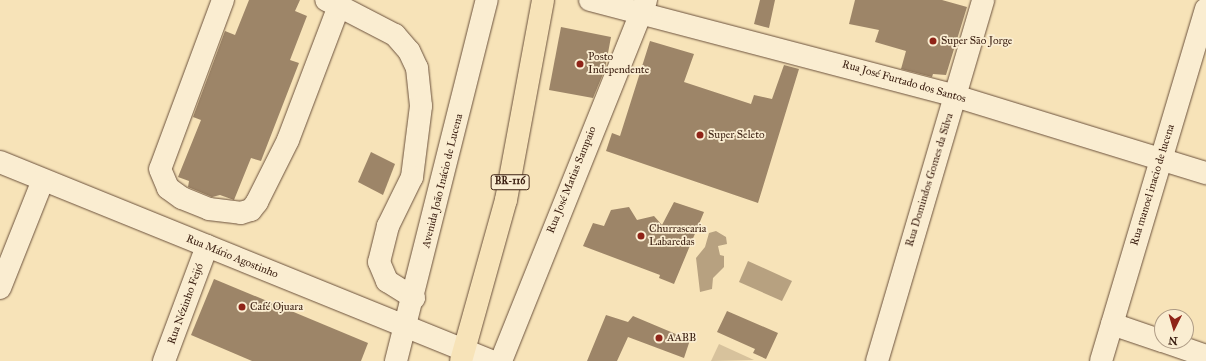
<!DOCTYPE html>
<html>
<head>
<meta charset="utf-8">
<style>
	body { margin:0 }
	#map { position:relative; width:1206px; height:361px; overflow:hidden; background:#f7e3b8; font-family:"IM FELL Great Primer",serif }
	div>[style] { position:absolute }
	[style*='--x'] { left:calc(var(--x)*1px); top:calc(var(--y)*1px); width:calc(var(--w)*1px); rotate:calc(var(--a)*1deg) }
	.green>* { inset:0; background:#d7c29c }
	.water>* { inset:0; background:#b7a180 }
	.building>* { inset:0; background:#9d8568 }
	.roads { filter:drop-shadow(0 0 1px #6b513c) drop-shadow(0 0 1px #6b513c) }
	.minor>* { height:22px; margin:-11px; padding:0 11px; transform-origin:11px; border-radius:11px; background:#faedd1 }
	.highway>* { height:22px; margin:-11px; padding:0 11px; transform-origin:11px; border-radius:11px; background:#f7e3b8 }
	.dots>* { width:11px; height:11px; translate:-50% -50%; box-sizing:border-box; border:2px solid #faedd1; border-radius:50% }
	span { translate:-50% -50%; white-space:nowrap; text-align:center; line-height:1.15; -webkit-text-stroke:3.5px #faedd1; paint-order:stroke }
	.shield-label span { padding:1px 3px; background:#faedd1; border:1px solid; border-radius:3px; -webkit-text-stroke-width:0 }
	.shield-label { font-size:10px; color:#3c2012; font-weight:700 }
	.poi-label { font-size:11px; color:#3c2012 }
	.left { translate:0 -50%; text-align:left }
	.street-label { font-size:11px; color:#3c2012 }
	.north { position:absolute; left:1154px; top:309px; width:40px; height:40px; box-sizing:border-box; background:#faedd1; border:1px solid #ae9b85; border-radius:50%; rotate:185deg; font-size:11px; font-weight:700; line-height:16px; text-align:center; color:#3c2012 }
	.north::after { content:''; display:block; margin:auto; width:14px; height:18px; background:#8f2418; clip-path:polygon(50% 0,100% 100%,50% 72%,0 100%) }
</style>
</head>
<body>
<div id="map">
	<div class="green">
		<div style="clip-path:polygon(719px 344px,754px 360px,711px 361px)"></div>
	</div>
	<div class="water">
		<div style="clip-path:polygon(716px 231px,726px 237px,727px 244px,718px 246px,720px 255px,724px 256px,724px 267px,713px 278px,712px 289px,700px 292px,696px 258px,705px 247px,709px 233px)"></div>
		<div style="clip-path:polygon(748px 261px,792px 281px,782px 301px,739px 282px)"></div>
	</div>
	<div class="building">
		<div style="clip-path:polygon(249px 0,300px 0,295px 11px,307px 16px,290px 60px,299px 63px,261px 161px,251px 158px,234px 200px,220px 195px,212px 197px,188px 187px,189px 181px,178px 177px,201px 120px,193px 117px,225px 31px,235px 35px)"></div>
		<div style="clip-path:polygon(760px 0,775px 0,769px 28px,754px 24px)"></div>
		<div style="clip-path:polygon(855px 0,942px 0,967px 7px,946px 75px,933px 74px,932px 77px,901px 69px,906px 51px,875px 42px,879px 30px,849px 24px)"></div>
		<div style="clip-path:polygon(561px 27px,611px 37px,605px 69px,593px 98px,549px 90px)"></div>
		<div style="clip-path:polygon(650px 41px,694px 54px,684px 82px,751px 104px,754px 95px,772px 99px,784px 65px,799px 69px,758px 203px,606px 151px,612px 133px,620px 136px)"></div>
		<div style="clip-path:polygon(371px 152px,395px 164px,383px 195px,358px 182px)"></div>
		<div style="clip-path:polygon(674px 202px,704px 212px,674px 284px,659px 278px,660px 275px,583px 246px,593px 223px,604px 226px,611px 210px,629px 207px,637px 220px,654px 216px,662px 225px)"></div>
		<div style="clip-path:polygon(214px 279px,368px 343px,361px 361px,252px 361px,191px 335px)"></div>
		<div style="clip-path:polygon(727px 311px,778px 333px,766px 359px,753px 353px,755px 349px,717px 332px)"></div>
		<div style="clip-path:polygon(606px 315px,628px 322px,633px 316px,690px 340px,684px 358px,628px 337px,617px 361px,587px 361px)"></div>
	</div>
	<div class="roads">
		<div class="minor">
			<div style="--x:223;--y:0;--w:180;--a:110.4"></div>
			<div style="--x:160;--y:169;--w:21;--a:67"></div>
			<div style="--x:168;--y:188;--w:17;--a:36"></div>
			<div style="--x:182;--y:198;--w:29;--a:22"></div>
			<div style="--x:209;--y:209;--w:32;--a:7"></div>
			<div style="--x:241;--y:213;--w:10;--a:-17"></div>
			<div style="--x:251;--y:210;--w:10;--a:-53"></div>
			<div style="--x:257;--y:202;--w:69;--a:-63.4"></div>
			<div style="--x:288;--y:140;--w:143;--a:-69.2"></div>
			<div style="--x:339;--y:6;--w:14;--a:-155"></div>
			<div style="--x:590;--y:0;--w:377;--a:14.7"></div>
			<div style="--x:955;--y:96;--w:263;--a:17.1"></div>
			<div style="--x:339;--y:6;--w:63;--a:27.4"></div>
			<div style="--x:395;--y:35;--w:21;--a:49"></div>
			<div style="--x:409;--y:51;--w:19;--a:65"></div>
			<div style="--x:417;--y:68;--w:38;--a:84"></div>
			<div style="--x:421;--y:106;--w:72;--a:97.2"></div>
			<div style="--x:412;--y:177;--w:55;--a:116.1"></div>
			<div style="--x:388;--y:226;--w:37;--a:104"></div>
			<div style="--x:379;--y:262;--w:21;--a:67"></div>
			<div style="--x:387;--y:281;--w:32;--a:32"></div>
			<div style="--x:0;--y:162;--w:530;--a:22.06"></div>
			<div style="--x:0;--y:288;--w:116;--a:-68.3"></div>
			<div style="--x:1112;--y:324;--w:53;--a:18.8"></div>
			<div style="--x:1163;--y:341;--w:46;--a:19.2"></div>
			<div style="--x:164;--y:361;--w:123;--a:-69.5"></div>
			<div style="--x:396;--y:361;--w:372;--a:-75.9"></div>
			<div style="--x:501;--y:361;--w:389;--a:-68.1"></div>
			<div style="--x:877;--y:361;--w:376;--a:-73.6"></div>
			<div style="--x:1101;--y:361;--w:367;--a:-73.4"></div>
		</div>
		<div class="highway">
			<div style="--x:461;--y:361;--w:167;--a:-74.4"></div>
			<div style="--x:506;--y:200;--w:203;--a:-79.5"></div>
		</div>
	</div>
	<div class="dots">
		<div style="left:933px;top:41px;background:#8f2418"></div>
		<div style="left:580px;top:64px;background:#8f2418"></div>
		<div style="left:700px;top:135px;background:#8f2418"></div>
		<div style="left:641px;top:236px;background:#8f2418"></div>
		<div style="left:242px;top:307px;background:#8f2418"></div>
		<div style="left:659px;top:338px;background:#8f2418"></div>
	</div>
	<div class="shield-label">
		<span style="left:510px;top:182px">BR-116</span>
	</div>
	<div class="poi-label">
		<span class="left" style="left:941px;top:41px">Super São Jorge</span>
		<span class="left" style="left:588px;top:64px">Posto<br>Independente</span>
		<span class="left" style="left:708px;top:135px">Super Seleto</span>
		<span class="left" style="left:649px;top:236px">Churrascaria<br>Labaredas</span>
		<span class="left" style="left:250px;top:307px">Café Ojuara</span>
		<span class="left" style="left:667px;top:338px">AABB</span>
	</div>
	<div class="street-label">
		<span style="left:904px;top:82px;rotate:16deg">Rua José Furtado dos Santos</span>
		<span style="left:572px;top:180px;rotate:-68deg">Rua José Matias Sampaio</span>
		<span style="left:930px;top:180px;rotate:-73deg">Rua Domindos Gomes da Silva</span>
		<span style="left:443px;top:181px;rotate:-76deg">Avenida João Inácio de Lucena</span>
		<span style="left:1153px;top:185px;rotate:-73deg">Rua manoel inacio de lucena</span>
		<span style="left:232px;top:257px;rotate:22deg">Rua Mário Agostinho</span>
		<span style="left:186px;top:304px;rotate:-70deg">Rua Nézinho Feijó</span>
	</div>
	<div class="north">N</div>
</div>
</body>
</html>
